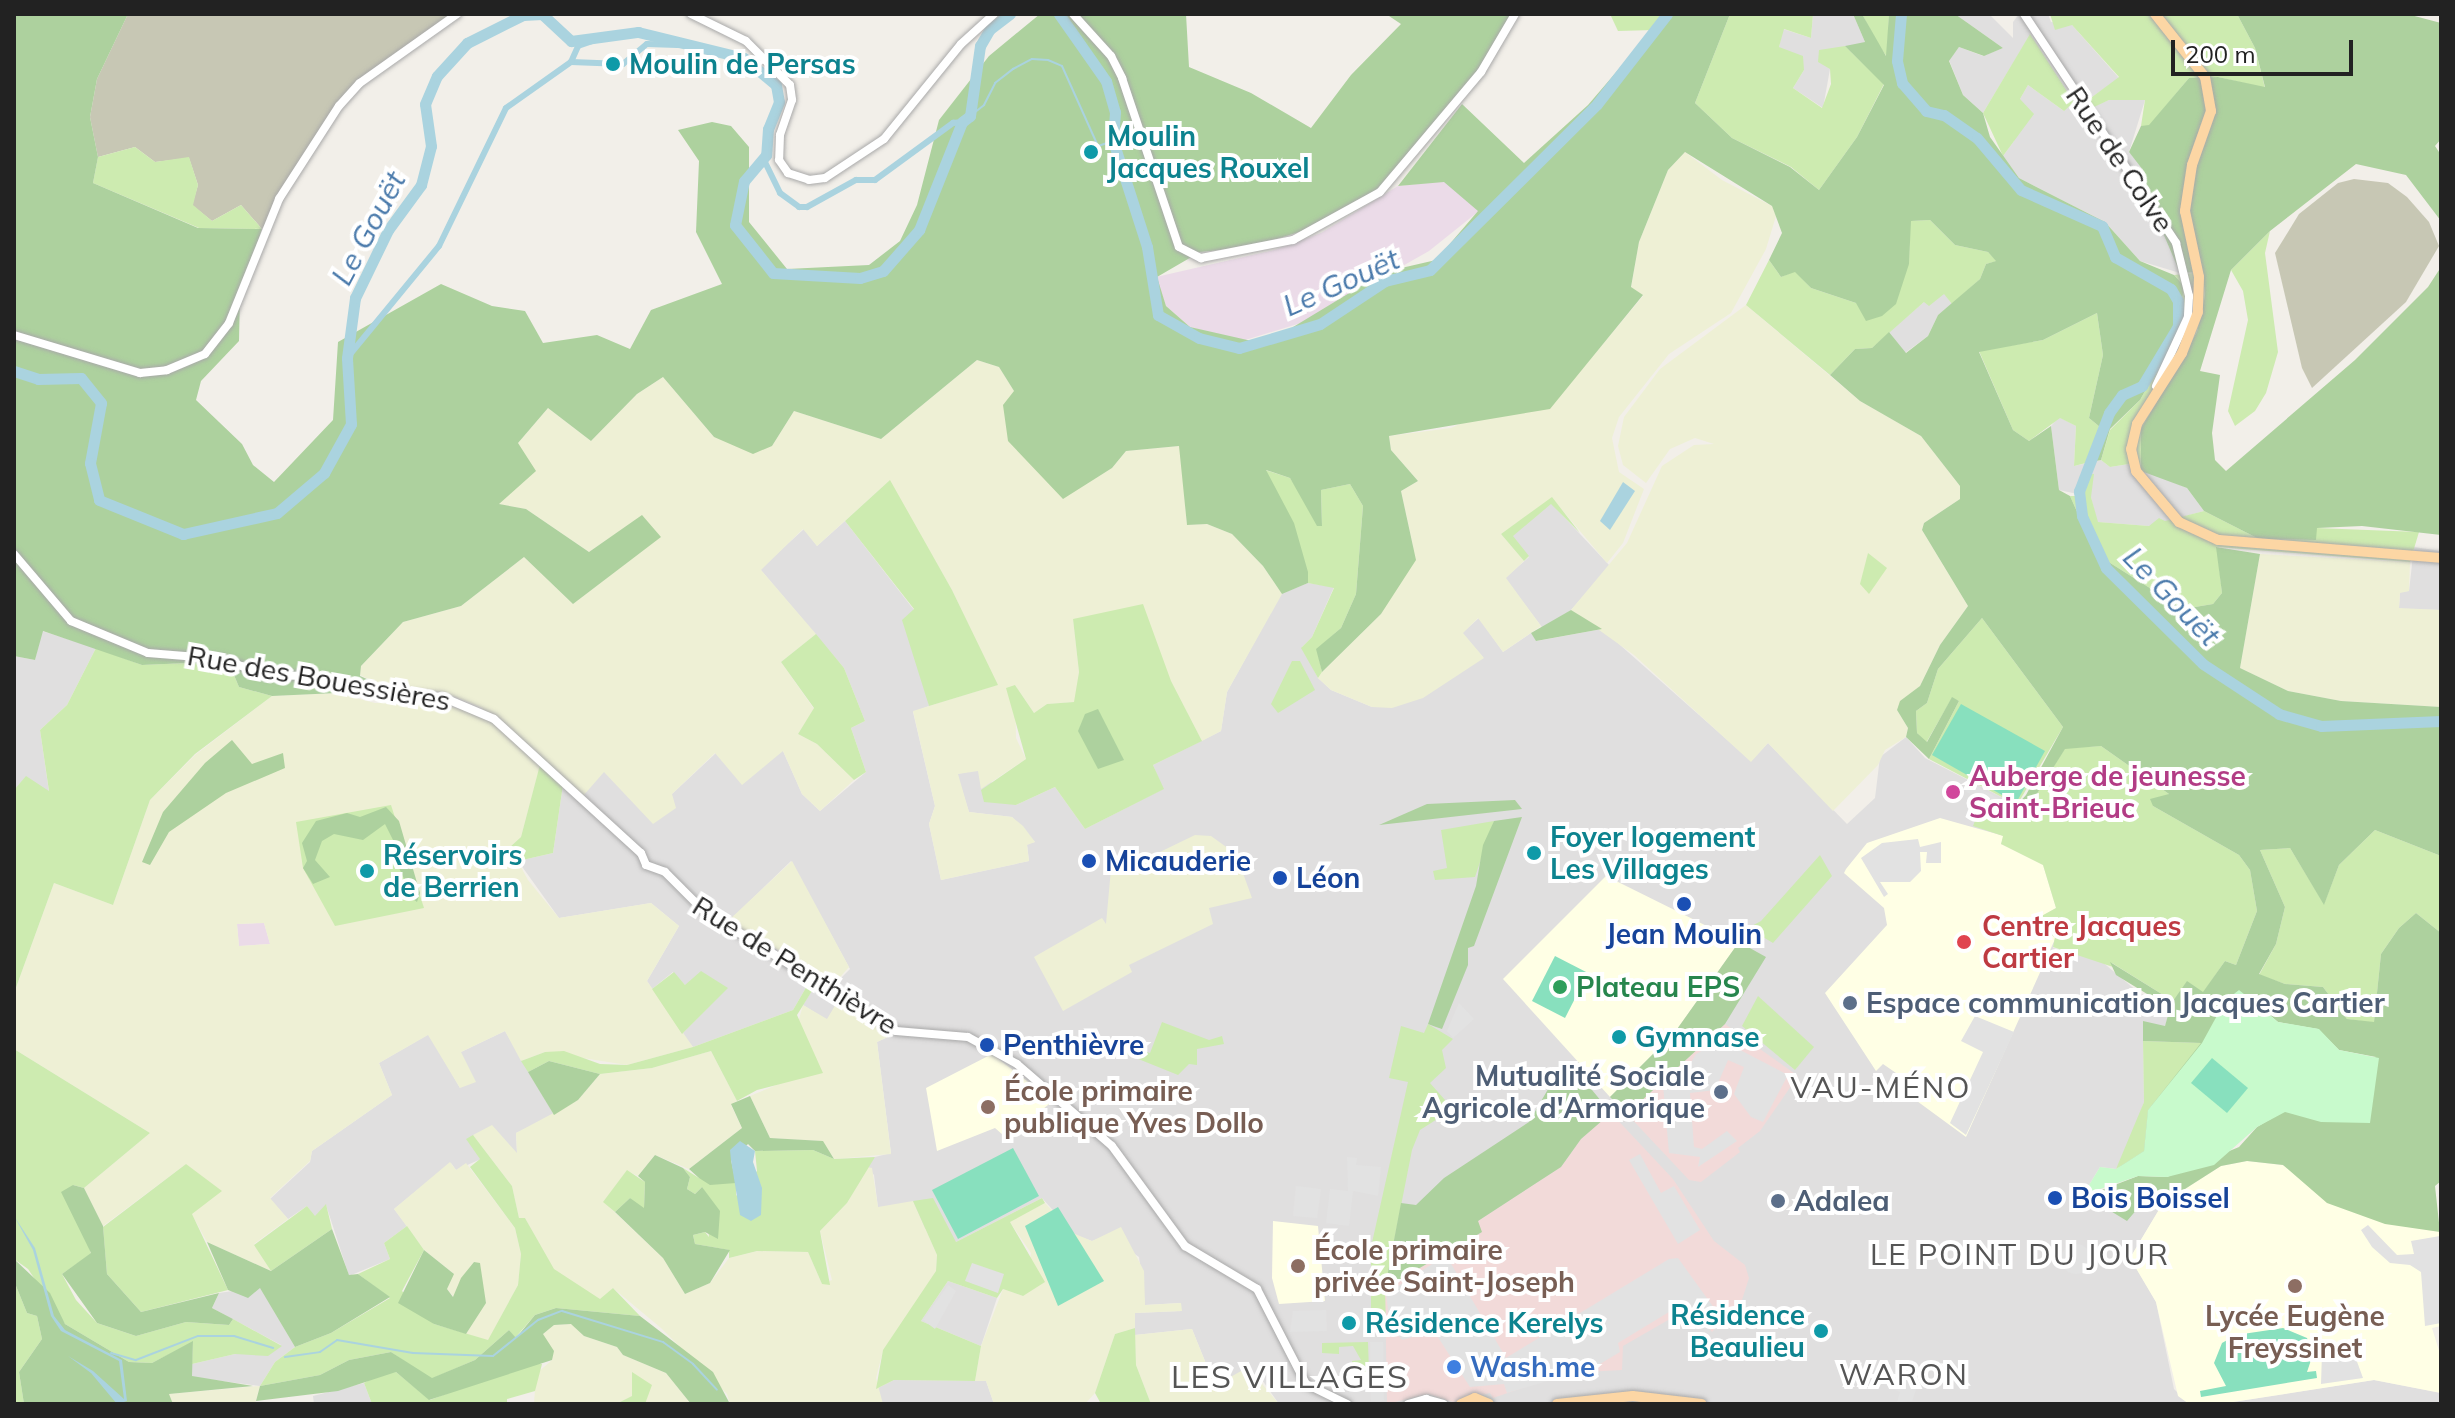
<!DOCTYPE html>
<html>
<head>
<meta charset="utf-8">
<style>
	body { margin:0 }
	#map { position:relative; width:2455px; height:1418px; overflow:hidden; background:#f2efe9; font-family:Mulish,sans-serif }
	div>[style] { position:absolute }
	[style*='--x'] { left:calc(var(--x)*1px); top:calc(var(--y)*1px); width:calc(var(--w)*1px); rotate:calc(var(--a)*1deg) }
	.residential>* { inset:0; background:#e0dfdf }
	.commercial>* { inset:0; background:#f2dad9 }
	.industrial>* { inset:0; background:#ebdbe8 }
	.education>* { inset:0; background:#ffffe5 }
	.construction>* { inset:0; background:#c7c7b4 }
	.farmland>* { inset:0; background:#eef0d5 }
	.grass>* { inset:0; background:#cdebb0 }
	.forest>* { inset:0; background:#add19e }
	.park>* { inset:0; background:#c8facc }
	.pitch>* { inset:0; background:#88e0be }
	.parking>* { inset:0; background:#e2e2e2 }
	.round { border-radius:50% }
	.water>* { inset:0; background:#aad3df }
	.stream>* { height:2px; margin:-1px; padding:0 1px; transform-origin:1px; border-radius:1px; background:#aad3df }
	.canal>* { height:6px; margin:-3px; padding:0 3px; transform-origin:3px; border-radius:3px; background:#aad3df }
	.river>* { height:11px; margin:-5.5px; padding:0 5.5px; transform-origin:5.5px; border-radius:5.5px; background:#aad3df }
	.roads { filter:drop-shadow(0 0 2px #a9a9a9) drop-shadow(0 0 2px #a9a9a9) }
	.minor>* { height:8px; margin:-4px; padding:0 4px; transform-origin:4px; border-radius:4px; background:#fff }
	.major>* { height:10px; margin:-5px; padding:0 5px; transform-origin:5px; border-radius:5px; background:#fcd6a4 }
	.dots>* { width:22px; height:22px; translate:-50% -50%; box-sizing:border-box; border:4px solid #fff; border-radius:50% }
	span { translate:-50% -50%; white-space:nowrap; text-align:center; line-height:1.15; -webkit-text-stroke:8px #fff; paint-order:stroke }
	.culture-label { font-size:28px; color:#0d838f; font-weight:700 }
	.left { translate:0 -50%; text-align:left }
	.right { translate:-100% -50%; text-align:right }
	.street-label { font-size:28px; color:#222 }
	.hotel-label { font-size:28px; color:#b23c85; font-weight:700 }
	.transit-label { font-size:28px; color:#164399; font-weight:700 }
	.health-label { font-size:28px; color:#be3a42; font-weight:700 }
	.leisure-label { font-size:28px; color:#27864d; font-weight:700 }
	.service-label { font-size:28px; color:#4e5e75; font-weight:700 }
	.education-label { font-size:28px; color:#785e54; font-weight:700 }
	.shop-label { font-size:28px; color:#366cbe; font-weight:700 }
	.water-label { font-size:30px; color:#4a7aab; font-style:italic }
	.neighbourhood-label { font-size:30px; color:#555; letter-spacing:2px }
	.quarter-label { font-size:32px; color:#555; letter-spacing:2px }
	.frame { position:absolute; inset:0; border:16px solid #222; pointer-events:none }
	.scale { position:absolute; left:2171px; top:40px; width:182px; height:36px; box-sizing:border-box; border:4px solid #222; border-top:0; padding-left:10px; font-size:24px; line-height:28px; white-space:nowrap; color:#222; -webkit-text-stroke:6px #fff; paint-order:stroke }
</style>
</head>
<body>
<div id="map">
	<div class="residential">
		<div style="clip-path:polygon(1813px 14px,1853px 14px,1865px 42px,1830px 69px,1823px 108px,1793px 88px,1804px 70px,1779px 47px,1783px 29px,1811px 38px)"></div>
		<div style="clip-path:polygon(1955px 14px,1989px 14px,2013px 38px,2013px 22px,2019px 14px,2048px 14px,2051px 22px,2072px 25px,2119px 78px,2088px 100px,2094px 106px,2109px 100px,2145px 100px,2129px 152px,2144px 170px,2180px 273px,2140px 261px,2105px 222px,2019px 178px,2003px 156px,2014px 141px,2020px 99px,2028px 85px,2064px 111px,2030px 35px,1983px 113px,1963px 95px,1949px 60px,1959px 47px,1983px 56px,2003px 48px)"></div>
		<div style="clip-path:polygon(1944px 293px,1952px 304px,1938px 315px,1928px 336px,1905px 353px,1889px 332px,1924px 302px)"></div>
		<div style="clip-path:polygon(2059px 417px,2076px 426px,2074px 466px,2101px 460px,2110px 467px,2129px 464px,2187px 488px,2204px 511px,2149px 526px,2097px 522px,2091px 497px,2059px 490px,2051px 426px)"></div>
		<div style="clip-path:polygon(1551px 503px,1610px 566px,1571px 610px,1544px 630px,1505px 578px,1529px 557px,1512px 536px)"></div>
		<div style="clip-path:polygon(845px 521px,914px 610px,929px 706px,913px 712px,935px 806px,929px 824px,941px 880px,1029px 861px,1027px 844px,1035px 842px,1012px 817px,969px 812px,957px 774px,978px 770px,1016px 805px,1055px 787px,1085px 829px,1163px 789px,1153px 765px,1221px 731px,1227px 692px,1281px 594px,1308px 583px,1334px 587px,1312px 637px,1302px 647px,1318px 678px,1331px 690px,1372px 707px,1483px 657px,1462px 633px,1479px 618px,1503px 652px,1531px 633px,1537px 641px,1602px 629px,1751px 761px,1768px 743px,1847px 824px,1875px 798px,1880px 757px,1906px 737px,1925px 758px,2017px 805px,2007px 816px,1976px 818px,2004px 836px,2001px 843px,2056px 937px,2053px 948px,2100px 960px,2138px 992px,2170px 1008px,2165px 1027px,2143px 1022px,2144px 1102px,2127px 1150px,2116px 1169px,2100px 1167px,2083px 1195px,2150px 1194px,2163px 1203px,2130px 1258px,2156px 1302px,2174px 1389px,2189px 1404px,1279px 1404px,1260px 1377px,1215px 1386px,1192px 1329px,1135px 1335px,1135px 1313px,1181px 1311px,1180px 1303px,1145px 1305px,1139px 1257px,1108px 1235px,1092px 1241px,1075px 1235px,1042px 1198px,956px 1242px,878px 1208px,874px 1175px,867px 1167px,875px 1157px,891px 1153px,877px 1042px,892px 1035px,839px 1000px,827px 1020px,803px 1005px,822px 975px,836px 983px,850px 969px,791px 861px,729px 921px,815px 972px,793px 1010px,693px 1047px,682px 1034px,727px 988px,685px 985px,673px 972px,652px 989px,647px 981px,679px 926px,651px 903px,559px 918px,518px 861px,553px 853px,564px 778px,604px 771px,672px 794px,716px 753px,783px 751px,802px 794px,820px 811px,866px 772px,851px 728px,865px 721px,844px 668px,760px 569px,804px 529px,817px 546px)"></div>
		<div style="clip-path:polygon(2414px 547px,2441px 551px,2441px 610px,2399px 609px,2400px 592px,2409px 591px)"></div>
		<div style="clip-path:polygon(42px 631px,96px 648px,67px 705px,40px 730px,49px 792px,26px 777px,14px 790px,14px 656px,35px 660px)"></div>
		<div style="clip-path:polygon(505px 1031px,554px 1115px,516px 1133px,517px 1154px,492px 1126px,467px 1139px,481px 1159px,456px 1170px,451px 1163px,394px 1209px,407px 1226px,384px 1243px,390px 1259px,349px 1276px,326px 1205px,315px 1217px,307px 1206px,288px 1219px,270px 1199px,310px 1162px,312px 1151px,392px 1095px,379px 1063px,429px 1034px,460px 1088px,461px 1052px)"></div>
		<div style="clip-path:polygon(948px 1281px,997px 1298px,981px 1346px,921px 1321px)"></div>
		<div style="clip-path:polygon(260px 1287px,295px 1347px,275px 1362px,260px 1386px,191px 1377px,192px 1364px,235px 1354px,265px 1354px,281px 1345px,212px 1308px,219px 1293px)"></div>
		<div style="clip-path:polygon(894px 1380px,986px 1381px,994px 1404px,883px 1404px,876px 1389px)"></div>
		<div style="clip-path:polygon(2374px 1380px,2441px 1393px,2441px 1404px,2220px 1404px)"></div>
		<div style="clip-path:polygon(364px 1383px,372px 1404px,314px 1404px,313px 1396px)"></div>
	</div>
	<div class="commercial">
		<div style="clip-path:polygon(1725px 1024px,1798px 1076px,1760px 1131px,1738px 1148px,1740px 1152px,1701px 1182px,1689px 1180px,1627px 1114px)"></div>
		<div style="clip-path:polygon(1611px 1113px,1673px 1179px,1714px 1241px,1745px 1265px,1749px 1278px,1741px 1303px,1712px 1332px,1694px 1312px,1678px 1325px,1670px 1319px,1623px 1346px,1622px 1370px,1566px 1373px,1493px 1398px,1490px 1393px,1453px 1402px,1428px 1394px,1387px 1404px,1385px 1288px,1481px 1233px,1478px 1221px,1561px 1167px,1581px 1139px)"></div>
	</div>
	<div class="industrial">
		<div style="clip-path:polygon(1444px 181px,1479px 211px,1429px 251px,1304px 322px,1242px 341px,1190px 327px,1166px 306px,1156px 277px,1274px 250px,1321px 233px,1398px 186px)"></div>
		<div style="clip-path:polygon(264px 923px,270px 944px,239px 946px,237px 924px)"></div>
	</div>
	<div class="education">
		<div style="clip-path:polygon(1940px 818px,2004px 836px,2001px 844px,2043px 865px,2056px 908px,2026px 925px,2056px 937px,1966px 1137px,1891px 1082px,1896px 1073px,1883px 1064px,1876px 1071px,1825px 993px,1887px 925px,1884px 908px,1844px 873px,1846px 869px,1867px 843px)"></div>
		<div style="clip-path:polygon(1606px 876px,1739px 942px,1675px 1032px,1610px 1097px,1503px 979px)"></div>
		<div style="clip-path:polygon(992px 1054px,1053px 1101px,1013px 1133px,1003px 1135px,995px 1128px,937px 1151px,926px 1088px)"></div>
		<div style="clip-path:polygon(2247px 1161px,2282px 1165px,2441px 1232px,2441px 1326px,2432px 1328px,2441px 1357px,2441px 1393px,2374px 1380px,2220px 1404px,2189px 1404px,2178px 1396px,2156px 1302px,2130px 1258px,2163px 1203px,2221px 1166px)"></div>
		<div style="clip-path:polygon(1273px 1221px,1318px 1226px,1325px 1301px,1279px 1304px,1272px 1278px)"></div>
	</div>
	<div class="construction">
		<div style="clip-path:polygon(128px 14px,457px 14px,360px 83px,339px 106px,262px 229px,241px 205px,212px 221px,192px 205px,198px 185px,189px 158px,155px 162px,135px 147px,98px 157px,90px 117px,97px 79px)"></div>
		<div style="clip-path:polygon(2354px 179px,2388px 183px,2407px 197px,2429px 222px,2439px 246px,2406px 302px,2312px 388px,2302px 368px,2275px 253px,2299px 214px,2338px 183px)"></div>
	</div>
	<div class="farmland">
		<div style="clip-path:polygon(1685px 152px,1722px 180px,1772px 206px,1776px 216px,1766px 249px,1731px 313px,1669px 354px,1619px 417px,1612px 438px,1619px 472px,1644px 489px,1623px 543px,1607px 563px,1552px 498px,1501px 534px,1524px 561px,1506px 578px,1541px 626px,1503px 652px,1478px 618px,1463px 633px,1484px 658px,1423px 698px,1392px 708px,1372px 707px,1331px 690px,1318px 678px,1322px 672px,1381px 614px,1413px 546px,1401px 491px,1418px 481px,1391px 450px,1389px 436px,1451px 428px,1583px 368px,1643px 296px,1631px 288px,1639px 242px,1668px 170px)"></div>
		<div style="clip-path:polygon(1746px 305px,1860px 401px,1921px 436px,1960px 486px,1960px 499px,1924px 523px,1922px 530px,1968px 606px,1940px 645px,1920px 686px,1897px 710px,1908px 728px,1906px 737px,1885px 750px,1878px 765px,1833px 811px,1768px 743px,1751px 762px,1634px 655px,1571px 610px,1627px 543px,1662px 466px,1694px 445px,1714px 444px,1695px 438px,1670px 449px,1646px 483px,1623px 465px,1618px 446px,1624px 417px,1660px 369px)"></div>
		<div style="clip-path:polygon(evenodd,977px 360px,999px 367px,1014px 391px,1063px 498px,1112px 468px,1126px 451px,1180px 446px,1187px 525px,1207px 524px,1232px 534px,1263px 566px,1282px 594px,1227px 692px,1221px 731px,1202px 741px,1171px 682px,1073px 619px,1079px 672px,1075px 702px,1047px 704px,1034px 713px,1015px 685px,1016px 738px,1026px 759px,981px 789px,978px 771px,958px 774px,969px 812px,1012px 817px,1023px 826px,1035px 842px,1027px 845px,1029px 861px,941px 880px,929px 824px,935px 806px,913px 711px,997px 685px,952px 590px,889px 481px,817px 546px,803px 529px,761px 570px,816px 634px,781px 662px,814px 709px,798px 734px,817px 744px,854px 780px,820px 811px,802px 794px,783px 751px,742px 785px,715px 753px,672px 794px,676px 808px,653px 824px,604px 772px,583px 796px,542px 758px,521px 837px,510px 847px,528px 880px,559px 918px,651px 903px,679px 926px,647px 981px,693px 1047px,627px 1065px,545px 1052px,521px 1061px,505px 1031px,461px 1052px,476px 1082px,460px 1088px,428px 1035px,379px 1063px,392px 1095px,312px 1151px,310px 1161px,270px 1198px,288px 1219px,254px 1244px,271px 1271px,207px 1242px,191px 1213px,186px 1164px,103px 1226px,84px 1188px,150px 1133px,14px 1049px,14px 993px,54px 883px,113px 905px,150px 800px,195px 755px,272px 696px,337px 693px,375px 703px,418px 700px,475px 712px,483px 708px,443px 692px,389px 689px,360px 675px,361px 666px,403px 622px,461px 606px,524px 557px,573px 604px,660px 537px,642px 516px,589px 552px,526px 509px,498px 504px,518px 443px,548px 408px,591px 441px,637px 394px,663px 377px,714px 437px,772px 446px,794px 411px,881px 439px,977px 360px,264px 923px,270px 944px,239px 946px,237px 924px,264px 923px)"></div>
		<div style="clip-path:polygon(2260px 554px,2410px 562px,2409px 591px,2400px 593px,2399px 608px,2441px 610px,2441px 707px,2341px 701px,2288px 691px,2240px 668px)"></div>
		<div style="clip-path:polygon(1195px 835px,1211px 836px,1236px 854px,1252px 898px,1209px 908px,1213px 924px,1129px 965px,1132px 972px,1063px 1011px,1034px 957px,1102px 918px,1106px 924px,1111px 869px,1131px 866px)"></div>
		<div style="clip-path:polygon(792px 861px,849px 967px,835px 983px,728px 921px)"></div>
		<div style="clip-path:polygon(839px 999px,892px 1035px,877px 1042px,891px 1154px,834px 1159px,822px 1141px,770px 1138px,750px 1096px,781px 1083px,803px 1005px,827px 1019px)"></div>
		<div style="clip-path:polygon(711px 1051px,737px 1101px,731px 1105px,742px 1128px,689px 1169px,655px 1155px,638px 1176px,627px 1171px,604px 1202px,663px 1258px,685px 1294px,710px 1283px,729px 1258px,757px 1251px,808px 1252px,822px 1284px,832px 1280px,820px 1231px,847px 1203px,867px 1167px,872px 1168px,878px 1207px,913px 1201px,937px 1255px,936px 1272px,883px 1351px,876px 1378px,883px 1404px,730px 1404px,727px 1394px,661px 1328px,613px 1288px,600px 1300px,553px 1269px,525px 1218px,519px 1218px,512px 1186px,473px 1135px,492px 1125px,517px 1153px,516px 1133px,578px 1100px,600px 1074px,652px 1068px)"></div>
		<div style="clip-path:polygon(450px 1162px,456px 1170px,466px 1163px,515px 1228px,521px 1254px,518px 1285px,488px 1341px,466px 1334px,486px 1302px,474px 1262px,454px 1297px,447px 1289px,453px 1273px,424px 1250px,394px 1209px)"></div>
		<div style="clip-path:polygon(1045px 1203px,1075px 1234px,1092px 1241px,1121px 1227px,1144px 1271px,1145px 1305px,1181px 1303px,1182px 1311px,1135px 1313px,1135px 1328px,1115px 1334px,1095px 1393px,1085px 1404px,994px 1404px,986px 1381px,975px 1381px,981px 1346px,1003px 1289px,1023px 1296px,1031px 1253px,1009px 1221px)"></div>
		<div style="clip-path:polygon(572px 1324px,584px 1336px,617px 1347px,623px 1355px,666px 1373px,691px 1404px,645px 1404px,646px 1390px,632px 1373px,633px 1396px,616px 1404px,534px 1404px,536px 1374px,552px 1360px,543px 1334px,554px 1325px)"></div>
		<div style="clip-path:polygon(1192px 1329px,1215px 1386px,1248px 1367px,1279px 1404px,1151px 1404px,1136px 1365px,1135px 1335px)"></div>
		<div style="clip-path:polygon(260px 1386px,255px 1404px,173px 1404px,168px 1394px)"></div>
	</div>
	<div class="grass">
		<div style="clip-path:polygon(1610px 14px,1666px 14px,1654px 30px,1618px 31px)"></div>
		<div style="clip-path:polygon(1730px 14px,1813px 14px,1811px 38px,1784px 29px,1779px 47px,1803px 56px,1804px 70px,1793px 88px,1822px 108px,1831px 84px,1830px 69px,1818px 62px,1819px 50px,1845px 46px,1884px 84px,1857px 137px,1819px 190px,1791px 167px,1732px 138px,1695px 103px)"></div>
		<div style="clip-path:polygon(1862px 14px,1889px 14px,1887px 57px,1878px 44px)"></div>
		<div style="clip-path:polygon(2050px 14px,2237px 14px,2255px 48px,2265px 88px,2218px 77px,2189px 78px,2149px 126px,2141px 126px,2145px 100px,2109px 100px,2094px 107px,2088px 100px,2119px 77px,2072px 25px,2055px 30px)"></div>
		<div style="clip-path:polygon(2030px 34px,2074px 102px,2064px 111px,2028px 85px,2020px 99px,2034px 114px,2003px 156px,1983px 113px)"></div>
		<div style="clip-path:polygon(135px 147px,155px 162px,189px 157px,198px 185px,193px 205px,212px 221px,241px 205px,262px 229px,199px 228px,93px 183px,98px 157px)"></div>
		<div style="clip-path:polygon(1930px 220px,1955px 245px,1988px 252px,1997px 261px,1986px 264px,1980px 279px,1952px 304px,1944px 294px,1929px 306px,1924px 302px,1872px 348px,1855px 349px,1830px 375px,1746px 305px,1769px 260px,1781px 277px,1795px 271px,1811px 288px,1856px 303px,1909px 264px,1910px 221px)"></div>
		<div style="clip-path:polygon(2270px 231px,2265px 253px,2278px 352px,2266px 393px,2255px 411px,2235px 426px,2228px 411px,2248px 320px,2243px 291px,2231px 270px)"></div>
		<div style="clip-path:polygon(2203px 272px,2205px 297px,2197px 332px,2151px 409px,2141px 471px,2129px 464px,2110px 467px,2101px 460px,2110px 430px,2140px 400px,2178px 333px,2184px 286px,2174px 275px)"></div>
		<div style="clip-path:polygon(2097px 313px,2103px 355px,2089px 418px,2100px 427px,2086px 463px,2074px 466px,2076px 426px,2060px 418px,2029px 441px,2013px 430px,1979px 351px,2043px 340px)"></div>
		<div style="clip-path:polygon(1265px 470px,1290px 478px,1322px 526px,1321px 490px,1350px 484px,1363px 506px,1356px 594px,1341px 628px,1317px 649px,1322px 672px,1318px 678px,1301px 648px,1312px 637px,1334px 588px,1308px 583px)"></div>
		<div style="clip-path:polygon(2094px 474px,2091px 497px,2098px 522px,2149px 526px,2159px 518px,2165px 521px,2204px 511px,2259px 539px,2316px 540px,2316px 528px,2419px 532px,2410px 562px,2217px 547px,2222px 593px,2213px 604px,2183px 609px,2096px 554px,2070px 496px,2077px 496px,2080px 475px)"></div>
		<div style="clip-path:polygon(890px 480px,952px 590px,998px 685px,929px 706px,902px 620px,914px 609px,845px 521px)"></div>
		<div style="clip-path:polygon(1552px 497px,1580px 533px,1551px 504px,1513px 536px,1529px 556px,1524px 561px,1501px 534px)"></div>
		<div style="clip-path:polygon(1868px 553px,1887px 568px,1869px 594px,1860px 584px)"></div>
		<div style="clip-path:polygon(1143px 604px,1171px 681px,1202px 741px,1153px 765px,1164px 789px,1085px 829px,1055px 787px,1016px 805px,984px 802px,981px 790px,1026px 759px,1006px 688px,1015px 685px,1034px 713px,1047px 704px,1074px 702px,1079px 672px,1073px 619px)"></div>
		<div style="clip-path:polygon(1982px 618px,2063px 727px,2017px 805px,1929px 759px,1959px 701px,1952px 698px,1926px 743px,1917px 733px,1916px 711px,1927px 703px,1938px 669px)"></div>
		<div style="clip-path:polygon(816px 634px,844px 668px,865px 721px,851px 728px,866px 772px,854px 780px,817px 744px,798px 734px,814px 708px,781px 662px)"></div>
		<div style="clip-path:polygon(96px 648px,142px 665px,210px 662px,231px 668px,239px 687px,272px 696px,195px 754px,150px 800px,113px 905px,54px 883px,14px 993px,14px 790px,26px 776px,49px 791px,40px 730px,67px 705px)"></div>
		<div style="clip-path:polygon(1292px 661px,1300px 661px,1315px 690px,1278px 713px,1271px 704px)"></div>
		<div style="clip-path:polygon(2101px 746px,2169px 794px,2153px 806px,2239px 855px,2250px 870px,2257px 911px,2236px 965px,2225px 961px,2203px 993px,2173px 1001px,2112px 963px,2113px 967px,2053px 947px,2055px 937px,2025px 925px,2056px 908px,2043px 865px,2001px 844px,2003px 836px,1973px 826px,1976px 818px,2034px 811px,2033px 800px,2065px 748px)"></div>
		<div style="clip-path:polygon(542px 757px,564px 778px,553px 853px,518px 861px,510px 847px,521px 837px)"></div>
		<div style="clip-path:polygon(391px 805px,424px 908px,335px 926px,303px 868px,296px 822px)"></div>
		<div style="clip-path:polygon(1494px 821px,1475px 877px,1435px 880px,1433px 871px,1447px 868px,1441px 830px)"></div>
		<div style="clip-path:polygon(2375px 830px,2441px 856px,2441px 933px,2416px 913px,2399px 928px,2381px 954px,2374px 1023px,2347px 1019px,2323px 987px,2285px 984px,2259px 975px,2276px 944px,2285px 907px,2260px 850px,2290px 848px,2324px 904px,2339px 865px)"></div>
		<div style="clip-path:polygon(1820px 855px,1832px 876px,1773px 943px,1748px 928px,1761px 921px)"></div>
		<div style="clip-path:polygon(701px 971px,728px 988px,682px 1034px,652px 989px,674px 972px,685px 985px)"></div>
		<div style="clip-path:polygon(815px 972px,822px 975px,797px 1015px,823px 1073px,757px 1090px,737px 1101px,711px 1051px,652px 1068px,600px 1074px,549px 1061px,528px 1072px,521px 1061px,545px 1052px,564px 1051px,600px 1064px,627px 1065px,693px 1047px,793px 1010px)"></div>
		<div style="clip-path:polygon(1758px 996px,1814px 1047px,1795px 1070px,1742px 1026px)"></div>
		<div style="clip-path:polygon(1162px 1022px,1209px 1040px,1222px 1036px,1224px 1044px,1197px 1049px,1197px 1065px,1189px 1064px,1178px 1075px,1116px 1050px,1121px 1044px,1150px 1053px)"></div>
		<div style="clip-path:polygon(1428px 1024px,1453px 1039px,1442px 1050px,1446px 1068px,1430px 1083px,1453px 1109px,1420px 1130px,1412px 1150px,1385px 1287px,1386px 1330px,1371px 1331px,1371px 1247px,1408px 1082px,1389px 1078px,1401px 1026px,1424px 1033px)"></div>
		<div style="clip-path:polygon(2143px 1041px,2202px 1043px,2148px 1110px,2144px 1151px,2116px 1169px,2144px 1102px)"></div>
		<div style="clip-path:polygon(14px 1049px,150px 1133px,84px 1188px,73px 1185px,91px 1254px,62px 1274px,76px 1300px,97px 1323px,136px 1336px,186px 1322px,229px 1325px,233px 1319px,282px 1346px,268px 1356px,235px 1354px,192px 1364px,193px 1342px,152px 1363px,129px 1362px,65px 1324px,28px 1269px,14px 1259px)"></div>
		<div style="clip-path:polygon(473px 1135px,512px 1186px,519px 1218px,525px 1218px,554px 1269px,600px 1299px,613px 1288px,640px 1316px,556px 1308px,535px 1315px,515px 1338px,509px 1330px,475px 1360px,431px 1379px,391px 1352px,349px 1360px,320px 1375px,260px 1386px,275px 1362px,295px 1347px,331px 1333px,390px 1298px,358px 1274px,390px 1259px,384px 1243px,407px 1226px,424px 1250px,402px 1291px,434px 1324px,488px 1340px,518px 1285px,521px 1254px,515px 1228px,470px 1167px,480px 1159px,466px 1139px)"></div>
		<div style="clip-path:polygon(813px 1150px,834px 1159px,875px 1157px,847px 1203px,820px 1231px,830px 1285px,822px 1284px,808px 1252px,757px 1251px,729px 1258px,729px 1250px,695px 1244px,693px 1235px,705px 1232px,709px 1237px,702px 1187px,695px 1194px,687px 1189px,690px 1177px,683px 1168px,699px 1178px,736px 1183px,736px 1196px,757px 1171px,755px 1151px)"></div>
		<div style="clip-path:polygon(186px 1164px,222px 1191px,192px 1214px,228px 1290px,141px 1312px,107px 1274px,103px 1227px)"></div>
		<div style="clip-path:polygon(627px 1170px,645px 1182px,644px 1208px,640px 1210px,630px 1198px,615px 1212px,603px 1202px)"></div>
		<div style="clip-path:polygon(933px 1198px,956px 1242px,1042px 1198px,1045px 1203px,1010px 1222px,1045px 1282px,1023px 1296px,1003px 1289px,997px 1298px,948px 1281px,921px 1321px,981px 1346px,975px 1381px,894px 1380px,876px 1389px,883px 1350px,936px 1271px,937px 1255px,913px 1201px)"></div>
		<div style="clip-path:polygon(326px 1204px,332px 1229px,271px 1271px,254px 1245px,307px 1206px,315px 1216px)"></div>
		<div style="clip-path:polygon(14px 1281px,27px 1313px,37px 1316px,42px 1339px,19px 1372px,24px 1404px,14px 1404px)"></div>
		<div style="clip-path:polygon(1135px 1328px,1136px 1365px,1151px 1404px,1101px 1404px,1095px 1393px,1115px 1334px)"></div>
		<div style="clip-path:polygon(1368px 1342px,1369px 1372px,1353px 1372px,1352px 1361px,1361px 1360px,1353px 1346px,1339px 1347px,1339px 1354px,1322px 1353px,1322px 1343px)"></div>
		<div style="clip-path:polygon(531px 1362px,542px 1364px,535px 1391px,507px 1399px,507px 1404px,372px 1404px,364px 1383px,382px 1373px,396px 1372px,430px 1400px)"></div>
		<div style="clip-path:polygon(632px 1372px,652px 1385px,645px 1404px,616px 1404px,632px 1396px)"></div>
	</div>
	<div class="forest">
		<div style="clip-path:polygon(14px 14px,128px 14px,97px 79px,90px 117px,98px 157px,93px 183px,198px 228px,262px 229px,240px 295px,239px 341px,201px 381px,196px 400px,242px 444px,253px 465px,274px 482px,333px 420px,338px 342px,441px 284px,492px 306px,525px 311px,543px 343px,597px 335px,630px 349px,651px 310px,722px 284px,696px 232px,699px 161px,678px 130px,712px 122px,731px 126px,749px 147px,749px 222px,787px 269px,869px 265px,900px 241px,917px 205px,939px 120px,989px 56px,1040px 14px,1186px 14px,1189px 67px,1251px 93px,1311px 128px,1351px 75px,1401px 24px,1386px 14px,1512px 14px,1494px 51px,1378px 191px,1322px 225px,1250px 247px,1200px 252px,1157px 277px,1166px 306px,1190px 327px,1265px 344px,1384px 272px,1436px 260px,1478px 211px,1444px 182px,1398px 186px,1462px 104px,1524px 163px,1588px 105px,1666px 14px,1730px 14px,1695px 103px,1732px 138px,1790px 167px,1819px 190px,1857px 137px,1884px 85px,1845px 46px,1865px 42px,1853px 14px,1862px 14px,1886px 56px,1889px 14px,1955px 14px,2003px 48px,1984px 56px,1959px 47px,1949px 61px,1963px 95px,1983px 113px,1990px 137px,2019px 178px,2105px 222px,2140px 261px,2174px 275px,2184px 286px,2178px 333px,2140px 400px,2110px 429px,2101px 460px,2086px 463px,2100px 427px,2089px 418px,2103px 355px,2097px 313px,2043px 340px,1979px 352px,2013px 430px,2029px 441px,2051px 426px,2059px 490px,2070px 496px,2096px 554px,2183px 609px,2213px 604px,2222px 593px,2216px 547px,2260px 554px,2240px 668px,2288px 691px,2341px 701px,2441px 707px,2441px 856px,2375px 830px,2339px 865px,2324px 905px,2290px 848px,2260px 850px,2285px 907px,2276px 944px,2259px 974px,2285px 984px,2323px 987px,2347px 1019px,2374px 1022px,2381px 954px,2399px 928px,2416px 913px,2441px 933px,2441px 1181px,2435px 1186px,2440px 1232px,2385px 1224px,2327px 1203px,2283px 1165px,2247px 1161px,2221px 1166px,2163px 1203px,2150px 1194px,2127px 1221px,2086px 1196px,2138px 1176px,2167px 1177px,2239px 1147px,2257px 1127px,2376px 1057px,2339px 1050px,2318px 1029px,2278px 1022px,2245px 994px,2159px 1146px,2116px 1169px,2144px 1151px,2148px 1110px,2201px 1043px,2143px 1041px,2143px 1021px,2165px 1026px,2170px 1008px,2116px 975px,2110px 962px,2173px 1001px,2187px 981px,2203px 992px,2225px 961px,2236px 965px,2257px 911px,2250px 870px,2239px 855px,2153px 806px,2150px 799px,2169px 794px,2101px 746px,2065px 749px,2033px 800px,2034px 811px,2007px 816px,2026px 795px,2063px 727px,1982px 618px,1938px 669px,1927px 703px,1916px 711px,1917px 733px,1927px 742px,1952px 697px,1959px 701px,1929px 759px,1906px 737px,1908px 728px,1897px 710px,1900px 701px,1920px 686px,1940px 645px,1968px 606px,1922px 530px,1924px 523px,1960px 499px,1960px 486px,1921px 436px,1860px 401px,1830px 375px,1855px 349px,1872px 348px,1889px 332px,1906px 353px,1928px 336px,1938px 315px,1980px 279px,1986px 264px,1996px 261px,1988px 252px,1955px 245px,1930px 220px,1911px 221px,1909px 264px,1896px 304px,1882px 316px,1866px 321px,1856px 303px,1811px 288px,1795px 272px,1781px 277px,1769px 260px,1782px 233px,1772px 206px,1685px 152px,1668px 170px,1639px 242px,1631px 287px,1643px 295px,1550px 409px,1389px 436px,1391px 450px,1418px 481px,1401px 491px,1416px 560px,1381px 614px,1322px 672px,1316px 649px,1341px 628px,1356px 594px,1363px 506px,1350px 484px,1321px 490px,1322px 526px,1317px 526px,1290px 478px,1266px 470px,1294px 523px,1308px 572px,1308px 583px,1282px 594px,1263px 566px,1232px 534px,1207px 524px,1187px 525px,1179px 446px,1126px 451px,1112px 468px,1063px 499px,1008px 441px,1003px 405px,1014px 391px,999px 367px,977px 360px,881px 439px,794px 411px,772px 446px,753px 454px,714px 437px,663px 377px,637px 394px,591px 441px,548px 408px,518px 443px,536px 471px,499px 504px,526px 509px,589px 552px,642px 515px,661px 537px,573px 604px,524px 557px,461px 606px,403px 622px,361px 666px,360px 676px,389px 689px,391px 702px,337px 693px,272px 696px,239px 687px,231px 668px,210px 662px,142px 665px,43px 631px,35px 660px,14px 656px)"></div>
		<div style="clip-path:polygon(2237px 14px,2407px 14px,2441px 23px,2441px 139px,2435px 146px,2441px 155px,2441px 221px,2406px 175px,2356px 164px,2270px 231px,2231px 270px,2200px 371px,2220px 375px,2212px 433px,2215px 460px,2226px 471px,2355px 360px,2428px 287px,2441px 267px,2441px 535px,2362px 526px,2317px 528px,2316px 540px,2259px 539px,2204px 511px,2187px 488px,2141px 471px,2141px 429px,2197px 332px,2205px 296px,2203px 272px,2180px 273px,2156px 216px,2135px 187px,2143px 170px,2129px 152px,2141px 126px,2149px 125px,2189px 78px,2218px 77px,2265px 87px,2255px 48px)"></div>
		<div style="clip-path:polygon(1571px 610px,1602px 629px,1536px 641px,1531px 633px)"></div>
		<div style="clip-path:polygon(1098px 709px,1124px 760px,1098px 769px,1078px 731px,1085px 714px)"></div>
		<div style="clip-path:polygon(232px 740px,252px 764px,283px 753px,285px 768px,226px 793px,169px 832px,150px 865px,142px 862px,163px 812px,205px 763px)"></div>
		<div style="clip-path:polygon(1515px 800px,1522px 809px,1379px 825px,1427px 804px)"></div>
		<div style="clip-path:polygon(386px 807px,399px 821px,420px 893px,417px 902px,404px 892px,405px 881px,394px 857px,398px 850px,385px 824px,363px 840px,334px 834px,322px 841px,315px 860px,330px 877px,313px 884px,303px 868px,307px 861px,302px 843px,316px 821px,347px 813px,360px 817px)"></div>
		<div style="clip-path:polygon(1522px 817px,1474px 946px,1468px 948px,1468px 965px,1442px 1029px,1436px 1027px,1428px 1024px,1476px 886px,1483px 845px,1494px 821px)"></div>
		<div style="clip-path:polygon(1739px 942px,1766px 957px,1725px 1024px,1627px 1114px,1610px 1097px,1675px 1032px)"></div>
		<div style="clip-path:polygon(549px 1061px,600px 1074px,578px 1100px,554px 1115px,528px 1072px)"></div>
		<div style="clip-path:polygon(1566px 1073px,1578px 1073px,1611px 1113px,1581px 1139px,1561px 1167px,1478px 1221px,1482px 1232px,1385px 1288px,1401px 1203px,1416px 1205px,1444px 1178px,1529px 1122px,1551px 1084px)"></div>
		<div style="clip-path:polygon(750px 1096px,770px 1138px,823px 1141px,834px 1159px,813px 1150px,755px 1151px,748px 1144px,731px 1160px,736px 1183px,710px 1185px,699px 1178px,689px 1169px,742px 1128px,731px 1104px)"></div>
		<div style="clip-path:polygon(655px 1155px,683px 1168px,690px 1177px,687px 1189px,695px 1194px,702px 1187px,720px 1211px,718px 1239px,705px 1232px,693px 1235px,695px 1244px,730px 1250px,710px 1283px,685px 1294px,663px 1258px,615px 1212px,630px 1198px,644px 1208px,645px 1182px,638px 1176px)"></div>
		<div style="clip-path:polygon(73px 1185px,84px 1188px,103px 1226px,107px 1274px,141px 1312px,219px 1293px,212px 1308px,233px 1319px,229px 1325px,186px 1322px,136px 1336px,97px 1323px,62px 1274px,91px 1253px,61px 1192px)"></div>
		<div style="clip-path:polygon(332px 1229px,349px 1275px,358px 1274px,390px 1297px,331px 1333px,295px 1347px,260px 1288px,248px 1298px,228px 1290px,207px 1242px,271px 1271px)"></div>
		<div style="clip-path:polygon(424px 1250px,454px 1274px,447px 1289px,453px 1297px,461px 1278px,474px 1262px,480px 1263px,486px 1303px,466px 1334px,434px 1324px,398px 1303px)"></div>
		<div style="clip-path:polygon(14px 1259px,50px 1293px,65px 1324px,129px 1362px,152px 1363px,193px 1341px,192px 1376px,253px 1386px,169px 1394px,173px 1404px,24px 1404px,19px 1372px,42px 1339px,37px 1316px,27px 1313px,14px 1281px)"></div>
		<div style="clip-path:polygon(556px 1308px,640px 1316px,713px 1372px,730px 1404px,691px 1404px,666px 1373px,623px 1355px,617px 1347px,584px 1336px,571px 1324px,554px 1325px,543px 1334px,554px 1351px,552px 1360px,429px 1400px,396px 1372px,338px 1391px,256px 1401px,260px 1386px,320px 1375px,349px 1360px,391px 1352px,432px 1378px,475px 1360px,509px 1330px,516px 1338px,535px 1315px)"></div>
	</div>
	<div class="park">
		<div style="clip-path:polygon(2239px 990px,2278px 1022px,2319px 1029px,2339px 1050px,2379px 1058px,2370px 1123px,2321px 1122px,2285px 1112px,2257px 1127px,2214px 1165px,2167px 1177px,2138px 1176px,2083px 1195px,2100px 1167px,2116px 1169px,2144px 1151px,2148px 1110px,2202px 1043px,2225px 1001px)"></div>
	</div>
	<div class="pitch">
		<div style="clip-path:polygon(1961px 704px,2045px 751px,2016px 803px,1932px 755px)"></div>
		<div style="clip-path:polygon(1555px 956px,1588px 973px,1565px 1018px,1532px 1001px)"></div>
		<div style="clip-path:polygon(2212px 1058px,2248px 1088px,2227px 1113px,2191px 1083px)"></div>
		<div style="clip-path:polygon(1013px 1148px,1039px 1196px,958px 1239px,932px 1190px)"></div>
		<div style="clip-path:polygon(1058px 1207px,1104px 1281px,1058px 1306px,1025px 1226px)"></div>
		<div style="clip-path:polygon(2283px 1328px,2307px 1338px,2313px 1354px,2307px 1372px,2316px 1371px,2317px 1378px,2201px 1397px,2200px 1391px,2226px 1386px,2214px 1363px,2222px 1343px,2236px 1335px)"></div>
	</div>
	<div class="parking">
		<div style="clip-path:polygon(1970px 783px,2013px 806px,1998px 814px,1977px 804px,1979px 799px,1965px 791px)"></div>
		<div style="clip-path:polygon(1918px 839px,1920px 847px,1941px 842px,1941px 863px,1926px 863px,1927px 852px,1920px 852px,1921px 871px,1910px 882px,1880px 882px,1888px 894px,1884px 897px,1861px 858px,1882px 843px)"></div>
		<div style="clip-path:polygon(1459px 1003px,1474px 1019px,1453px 1038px,1447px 1031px)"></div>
		<div style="clip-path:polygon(1975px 1016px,2014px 1032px,1966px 1135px,1950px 1123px,1983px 1052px,1961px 1041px)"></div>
		<div style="clip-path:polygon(1721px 1040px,1788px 1075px,1763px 1122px,1751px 1117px,1734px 1094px,1744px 1067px,1728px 1060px,1715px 1090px,1690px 1093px,1694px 1147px,1702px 1149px,1727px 1131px,1737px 1141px,1698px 1167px,1700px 1157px,1669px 1153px,1663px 1085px,1681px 1080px,1696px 1054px)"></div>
		<div style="clip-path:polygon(1640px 1154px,1661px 1193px,1674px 1186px,1700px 1230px,1678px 1244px,1629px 1160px)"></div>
		<div style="clip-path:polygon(1347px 1157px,1357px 1158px,1356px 1165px,1381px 1167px,1378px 1196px,1353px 1191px,1349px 1226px,1326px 1223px,1330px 1189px,1348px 1191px)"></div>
		<div style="clip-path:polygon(1296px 1186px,1321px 1189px,1317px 1218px,1293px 1216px)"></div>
		<div style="clip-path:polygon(2368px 1225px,2397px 1255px,2414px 1254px,2411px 1241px,2440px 1236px,2441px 1323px,2425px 1326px,2421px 1272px,2410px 1265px,2390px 1263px,2372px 1247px,2361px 1230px)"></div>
		<div class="round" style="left:2061px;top:1244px;width:30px;height:30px"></div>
		<div style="clip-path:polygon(1446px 1255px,1506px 1358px,1669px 1259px,1678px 1258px,1722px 1319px,1710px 1329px,1694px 1311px,1677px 1322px,1669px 1312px,1618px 1343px,1620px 1352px,1590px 1370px,1584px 1361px,1562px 1367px,1564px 1376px,1507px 1393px,1504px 1384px,1470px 1387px,1434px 1331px,1402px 1340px,1390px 1326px,1386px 1294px)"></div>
		<div style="clip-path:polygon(972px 1263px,1004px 1274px,998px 1293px,965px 1281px)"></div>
		<div style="clip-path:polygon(948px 1285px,956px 1291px,935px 1329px,923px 1320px)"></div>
		<div style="clip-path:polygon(1326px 1310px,1327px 1331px,1290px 1332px,1293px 1311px)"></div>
		<div style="clip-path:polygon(1370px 1342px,1383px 1342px,1384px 1400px,1379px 1402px,1371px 1401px)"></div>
		<div style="clip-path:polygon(2341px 1344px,2352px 1348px,2363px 1378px,2321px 1384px,2322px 1352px)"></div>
		<div style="clip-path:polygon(1876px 1366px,1919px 1380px,1912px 1401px,1897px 1402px,1900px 1392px,1872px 1378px)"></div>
	</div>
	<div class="water">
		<div style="clip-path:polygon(1623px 482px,1635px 491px,1610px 530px,1600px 521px)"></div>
		<div style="clip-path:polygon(740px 1141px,755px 1151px,753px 1162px,762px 1188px,761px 1215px,751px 1221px,740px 1215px,731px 1160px,730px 1150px)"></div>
		<div style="clip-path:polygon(14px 1216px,35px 1248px,54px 1316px,65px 1330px,122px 1360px,127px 1401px,117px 1404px,91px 1373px,68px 1356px,93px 1371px,124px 1399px,119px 1361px,61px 1331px,51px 1316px,33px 1250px)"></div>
	</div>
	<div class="stream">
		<div style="--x:970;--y:116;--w:18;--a:-38"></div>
		<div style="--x:984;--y:105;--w:25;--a:-63"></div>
		<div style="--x:995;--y:83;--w:23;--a:-38"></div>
		<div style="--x:1013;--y:69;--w:21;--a:-28"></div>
		<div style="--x:1032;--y:59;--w:16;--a:4"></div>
		<div style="--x:1048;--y:60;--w:15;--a:23"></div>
		<div style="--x:1062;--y:66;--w:88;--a:65.8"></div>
		<div style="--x:1098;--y:146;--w:16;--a:-18"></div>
		<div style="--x:111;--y:1353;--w:26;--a:16"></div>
		<div style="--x:136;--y:1360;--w:66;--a:-21.2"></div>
		<div style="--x:198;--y:1336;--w:36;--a:0"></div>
		<div style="--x:234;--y:1336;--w:41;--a:17.1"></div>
		<div style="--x:285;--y:1357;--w:35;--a:-8"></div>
		<div style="--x:320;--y:1352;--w:21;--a:-35"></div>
		<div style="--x:337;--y:1340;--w:77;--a:9.7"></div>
		<div style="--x:413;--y:1353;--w:80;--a:2.1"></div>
		<div style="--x:493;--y:1356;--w:58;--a:-38.7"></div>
		<div style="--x:538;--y:1320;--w:26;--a:-21"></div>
		<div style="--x:562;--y:1311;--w:106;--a:17.1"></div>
		<div style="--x:663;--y:1342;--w:37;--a:36"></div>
		<div style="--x:693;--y:1364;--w:35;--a:47"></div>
	</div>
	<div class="canal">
		<div style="--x:571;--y:62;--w:52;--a:2.2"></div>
		<div style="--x:623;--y:64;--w:31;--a:-40"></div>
		<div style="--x:647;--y:44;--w:38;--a:2"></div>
		<div style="--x:763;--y:158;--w:39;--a:64"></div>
		<div style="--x:780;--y:193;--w:24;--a:36"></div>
		<div style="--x:799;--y:207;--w:8;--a:0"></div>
		<div style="--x:807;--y:207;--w:56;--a:-28.9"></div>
		<div style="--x:856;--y:180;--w:19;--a:0"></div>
		<div style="--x:875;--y:180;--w:97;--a:-36.2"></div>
		<div style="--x:953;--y:123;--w:9;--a:-6"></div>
		<div style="--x:347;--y:358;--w:145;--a:-50.6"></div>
		<div style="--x:439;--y:246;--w:153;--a:-64.1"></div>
		<div style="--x:506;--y:108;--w:80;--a:-35.3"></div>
		<div style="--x:571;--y:62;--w:17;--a:-66"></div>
		<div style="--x:578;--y:46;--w:34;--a:-19"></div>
	</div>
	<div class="river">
		<div style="--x:1059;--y:14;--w:82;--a:55"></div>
		<div style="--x:1106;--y:81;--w:32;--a:74"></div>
		<div style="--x:1115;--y:112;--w:29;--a:94"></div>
		<div style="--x:1113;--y:141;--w:111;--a:72.2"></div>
		<div style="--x:1147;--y:247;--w:69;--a:80.8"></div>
		<div style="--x:1158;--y:315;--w:47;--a:29.3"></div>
		<div style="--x:1199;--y:338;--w:41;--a:14"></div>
		<div style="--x:1239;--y:348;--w:84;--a:-16.5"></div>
		<div style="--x:1320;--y:324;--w:78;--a:-33.5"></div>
		<div style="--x:1385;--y:281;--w:46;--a:-13.7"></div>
		<div style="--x:1430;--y:270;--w:235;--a:-44.8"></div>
		<div style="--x:1597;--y:104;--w:114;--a:-52.1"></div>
		<div style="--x:1901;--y:14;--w:47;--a:94.9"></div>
		<div style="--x:1897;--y:61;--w:23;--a:77"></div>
		<div style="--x:1902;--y:83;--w:37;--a:49"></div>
		<div style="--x:1926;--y:111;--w:18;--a:13"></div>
		<div style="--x:1944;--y:115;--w:40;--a:34.9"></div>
		<div style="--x:1977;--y:138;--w:68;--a:49.8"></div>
		<div style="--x:2021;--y:190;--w:89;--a:24"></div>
		<div style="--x:2102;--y:226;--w:34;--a:67"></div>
		<div style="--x:2115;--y:257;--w:64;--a:29.7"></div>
		<div style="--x:2171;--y:289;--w:14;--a:60"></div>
		<div style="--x:2178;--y:301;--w:25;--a:90"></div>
		<div style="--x:2178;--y:326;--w:70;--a:121"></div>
		<div style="--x:2142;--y:386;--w:22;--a:156"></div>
		<div style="--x:2122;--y:395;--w:22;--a:126"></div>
		<div style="--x:2109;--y:413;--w:84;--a:111"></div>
		<div style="--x:2079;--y:491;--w:25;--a:83"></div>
		<div style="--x:2082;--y:516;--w:57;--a:65.2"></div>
		<div style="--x:2106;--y:568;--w:136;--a:44.7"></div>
		<div style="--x:2203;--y:664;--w:91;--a:33.3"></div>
		<div style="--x:2279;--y:714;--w:44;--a:15.9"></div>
		<div style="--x:2321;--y:726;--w:120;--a:-2.4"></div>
		<div style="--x:14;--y:371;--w:25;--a:18"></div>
		<div style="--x:38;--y:379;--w:43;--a:-1.3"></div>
		<div style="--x:81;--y:378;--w:32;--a:51"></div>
		<div style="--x:101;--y:403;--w:61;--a:100.4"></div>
		<div style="--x:90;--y:463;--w:38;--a:76"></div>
		<div style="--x:99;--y:500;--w:91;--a:22"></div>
		<div style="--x:183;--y:534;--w:96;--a:-12.6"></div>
		<div style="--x:277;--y:513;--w:62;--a:-40.4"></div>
		<div style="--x:324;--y:473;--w:56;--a:-61.1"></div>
		<div style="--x:351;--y:424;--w:66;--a:-93.5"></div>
		<div style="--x:347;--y:358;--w:61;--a:-82.4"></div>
		<div style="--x:355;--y:298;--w:76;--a:-64.1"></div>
		<div style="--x:388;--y:230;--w:56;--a:-53.7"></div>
		<div style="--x:421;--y:185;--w:40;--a:-75.6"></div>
		<div style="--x:431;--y:146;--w:42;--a:-98.1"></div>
		<div style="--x:425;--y:104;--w:30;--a:-67"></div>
		<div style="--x:437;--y:76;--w:45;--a:-47.7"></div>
		<div style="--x:467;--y:43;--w:63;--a:-26.6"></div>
		<div style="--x:523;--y:15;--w:19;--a:-3"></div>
		<div style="--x:542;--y:14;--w:40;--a:43"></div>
		<div style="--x:571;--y:41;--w:68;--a:-7.7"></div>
		<div style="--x:638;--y:32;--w:109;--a:13.8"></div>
		<div style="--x:744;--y:58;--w:42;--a:40.2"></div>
		<div style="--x:776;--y:85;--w:17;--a:80"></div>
		<div style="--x:779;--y:102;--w:29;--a:112"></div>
		<div style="--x:768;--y:129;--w:26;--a:94"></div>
		<div style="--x:766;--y:155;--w:34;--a:130"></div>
		<div style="--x:744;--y:181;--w:45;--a:101.6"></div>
		<div style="--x:735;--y:225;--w:61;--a:51.6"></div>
		<div style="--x:773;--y:273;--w:87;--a:3.3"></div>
		<div style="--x:860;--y:278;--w:24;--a:-17"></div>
		<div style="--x:883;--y:271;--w:55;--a:-48.7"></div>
		<div style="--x:919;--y:230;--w:116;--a:-68.3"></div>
		<div style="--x:962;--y:122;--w:10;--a:-37"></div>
		<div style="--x:970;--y:116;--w:71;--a:-81.9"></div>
		<div style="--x:980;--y:46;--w:20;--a:-60"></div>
		<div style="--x:990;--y:29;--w:25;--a:-37"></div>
	</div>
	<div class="roads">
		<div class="minor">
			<div style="--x:691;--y:14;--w:61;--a:26.1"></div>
			<div style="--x:746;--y:41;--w:62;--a:45"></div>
			<div style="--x:790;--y:85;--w:15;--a:82"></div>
			<div style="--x:792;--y:100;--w:37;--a:109"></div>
			<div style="--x:780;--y:135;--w:25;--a:92"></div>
			<div style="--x:779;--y:160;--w:16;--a:55"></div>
			<div style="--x:788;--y:173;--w:22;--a:18"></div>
			<div style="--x:809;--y:180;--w:16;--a:-7"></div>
			<div style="--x:825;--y:178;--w:71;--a:-33.5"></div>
			<div style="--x:884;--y:139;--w:122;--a:-51"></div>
			<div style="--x:961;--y:44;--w:45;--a:-42.3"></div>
			<div style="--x:1073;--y:14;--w:57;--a:47.9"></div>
			<div style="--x:1111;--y:56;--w:25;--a:63"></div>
			<div style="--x:1122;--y:78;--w:178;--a:71.4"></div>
			<div style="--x:1179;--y:247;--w:25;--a:27"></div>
			<div style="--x:1201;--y:258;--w:94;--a:-11.1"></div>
			<div style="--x:1293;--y:240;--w:99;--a:-28.9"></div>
			<div style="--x:1380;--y:192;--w:157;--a:-49.9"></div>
			<div style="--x:1481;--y:72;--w:67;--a:-59.6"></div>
			<div style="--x:2024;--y:14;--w:275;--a:56.4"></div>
			<div style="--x:2176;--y:243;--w:55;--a:76.2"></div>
			<div style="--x:2189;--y:296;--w:21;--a:93"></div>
			<div style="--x:2188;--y:317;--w:76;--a:114.9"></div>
			<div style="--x:14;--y:335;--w:132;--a:16.8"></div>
			<div style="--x:140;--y:373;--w:27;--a:-6"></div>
			<div style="--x:167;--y:370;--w:41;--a:-22.8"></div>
			<div style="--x:205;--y:354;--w:39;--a:-52"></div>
			<div style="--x:229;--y:323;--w:134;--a:-68"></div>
			<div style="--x:279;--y:199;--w:111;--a:-57.2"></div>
			<div style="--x:339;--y:106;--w:31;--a:-48"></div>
			<div style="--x:360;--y:83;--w:119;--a:-35.4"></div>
			<div style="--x:14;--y:554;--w:88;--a:49.6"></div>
			<div style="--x:71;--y:621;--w:83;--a:22.6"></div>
			<div style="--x:148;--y:653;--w:74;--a:4.6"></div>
			<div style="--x:222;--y:659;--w:47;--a:20"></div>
			<div style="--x:266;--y:675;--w:41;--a:1.4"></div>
			<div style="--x:307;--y:676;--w:76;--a:12.2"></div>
			<div style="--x:381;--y:692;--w:61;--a:4.7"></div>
			<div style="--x:442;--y:697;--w:56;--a:22.9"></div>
			<div style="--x:494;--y:719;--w:199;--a:42.4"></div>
			<div style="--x:641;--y:853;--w:13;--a:67"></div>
			<div style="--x:646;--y:865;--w:20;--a:20"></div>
			<div style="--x:665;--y:872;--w:55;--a:45"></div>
			<div style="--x:704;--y:911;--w:226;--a:32"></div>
			<div style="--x:896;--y:1031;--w:72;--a:4.8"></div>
			<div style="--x:968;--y:1037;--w:56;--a:28.9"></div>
			<div style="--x:1017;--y:1064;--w:125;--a:40.8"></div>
			<div style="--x:1112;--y:1146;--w:124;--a:53.9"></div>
			<div style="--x:1185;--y:1246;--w:84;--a:30.8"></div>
			<div style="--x:1257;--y:1289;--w:107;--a:62.7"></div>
			<div style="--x:1306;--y:1384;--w:46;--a:26"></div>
			<div style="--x:1408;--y:1404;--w:19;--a:-16"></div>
			<div style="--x:1426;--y:1399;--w:18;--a:16"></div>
		</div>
		<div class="major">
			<div style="--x:2155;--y:14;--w:80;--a:51.6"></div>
			<div style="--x:2205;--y:77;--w:35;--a:80"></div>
			<div style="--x:2211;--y:111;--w:57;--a:109.4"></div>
			<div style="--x:2192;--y:165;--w:47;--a:98.7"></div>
			<div style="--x:2185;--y:211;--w:67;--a:78"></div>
			<div style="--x:2199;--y:277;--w:35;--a:92"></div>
			<div style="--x:2198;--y:312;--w:44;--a:111.3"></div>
			<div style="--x:2182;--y:353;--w:84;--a:122.4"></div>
			<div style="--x:2137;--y:424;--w:26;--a:103"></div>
			<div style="--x:2131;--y:449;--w:23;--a:77"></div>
			<div style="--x:2136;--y:471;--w:67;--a:49.9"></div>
			<div style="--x:2179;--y:522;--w:43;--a:24.8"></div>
			<div style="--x:2218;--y:540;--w:224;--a:4.6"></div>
			<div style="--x:1461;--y:1404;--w:15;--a:-23"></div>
			<div style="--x:1475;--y:1398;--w:15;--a:23"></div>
			<div style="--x:1557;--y:1404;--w:76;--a:-6"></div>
			<div style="--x:1633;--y:1396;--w:69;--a:6.6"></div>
		</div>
	</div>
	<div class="dots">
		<div style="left:613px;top:64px;background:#0f9aa8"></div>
		<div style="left:1091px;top:152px;background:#0f9aa8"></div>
		<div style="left:1953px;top:792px;background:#d1479c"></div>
		<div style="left:1534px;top:853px;background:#0f9aa8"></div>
		<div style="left:1089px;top:861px;background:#1a4fb4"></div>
		<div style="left:367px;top:871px;background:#0f9aa8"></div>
		<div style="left:1280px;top:878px;background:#1a4fb4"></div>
		<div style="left:1684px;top:904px;background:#1a4fb4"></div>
		<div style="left:1964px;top:942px;background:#e0444e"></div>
		<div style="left:1560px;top:987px;background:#2e9e5b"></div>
		<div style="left:1850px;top:1003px;background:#5c6f8a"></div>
		<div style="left:1619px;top:1037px;background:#0f9aa8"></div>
		<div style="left:987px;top:1045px;background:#1a4fb4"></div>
		<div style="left:1721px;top:1092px;background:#5c6f8a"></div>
		<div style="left:988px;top:1107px;background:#8d6e63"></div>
		<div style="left:2055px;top:1198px;background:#1a4fb4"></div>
		<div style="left:1778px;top:1201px;background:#5c6f8a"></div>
		<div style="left:1298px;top:1266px;background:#8d6e63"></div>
		<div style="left:2295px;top:1286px;background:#8d6e63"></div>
		<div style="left:1349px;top:1323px;background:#0f9aa8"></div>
		<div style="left:1821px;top:1331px;background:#0f9aa8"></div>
		<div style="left:1454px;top:1367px;background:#3f7fe0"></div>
	</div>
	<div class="culture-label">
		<span class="left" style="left:629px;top:64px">Moulin de Persas</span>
		<span class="left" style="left:1107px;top:152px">Moulin<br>Jacques Rouxel</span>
		<span class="left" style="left:1550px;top:853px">Foyer logement<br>Les Villages</span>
		<span class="left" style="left:383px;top:871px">Réservoirs<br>de Berrien</span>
		<span class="left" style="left:1635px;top:1037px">Gymnase</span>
		<span class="right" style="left:1805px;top:1331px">Résidence<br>Beaulieu</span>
		<span class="left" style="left:1365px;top:1323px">Résidence Kerelys</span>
	</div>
	<div class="street-label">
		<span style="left:2120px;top:159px;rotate:56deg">Rue de Colve</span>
		<span style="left:319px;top:678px;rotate:10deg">Rue des Bouessières</span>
		<span style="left:795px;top:965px;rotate:32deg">Rue de Penthièvre</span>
	</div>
	<div class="hotel-label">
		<span class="left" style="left:1969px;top:792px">Auberge de jeunesse<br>Saint-Brieuc</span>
	</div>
	<div class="transit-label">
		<span class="left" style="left:1105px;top:861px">Micauderie</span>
		<span class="left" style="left:1296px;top:878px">Léon</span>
		<span style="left:1684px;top:934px">Jean Moulin</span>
		<span class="left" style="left:1003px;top:1045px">Penthièvre</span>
		<span class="left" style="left:2071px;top:1198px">Bois Boissel</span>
	</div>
	<div class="health-label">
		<span class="left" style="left:1982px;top:942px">Centre Jacques<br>Cartier</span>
	</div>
	<div class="leisure-label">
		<span class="left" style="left:1576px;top:987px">Plateau EPS</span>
	</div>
	<div class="service-label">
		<span class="left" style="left:1866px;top:1003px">Espace communication Jacques Cartier</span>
		<span class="right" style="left:1705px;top:1092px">Mutualité Sociale<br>Agricole d'Armorique</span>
		<span class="left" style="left:1794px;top:1201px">Adalea</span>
	</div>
	<div class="education-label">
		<span class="left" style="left:1004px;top:1107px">École primaire<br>publique Yves Dollo</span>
		<span class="left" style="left:1314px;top:1266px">École primaire<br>privée Saint-Joseph</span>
		<span style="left:2295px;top:1332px">Lycée Eugène<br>Freyssinet</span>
	</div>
	<div class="shop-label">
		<span class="left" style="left:1470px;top:1367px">Wash.me</span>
	</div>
	<div class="water-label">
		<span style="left:368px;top:228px;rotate:-62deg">Le Gouët</span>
		<span style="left:1341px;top:282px;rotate:-24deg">Le Gouët</span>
		<span style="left:2172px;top:596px;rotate:46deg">Le Gouët</span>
	</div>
	<div class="neighbourhood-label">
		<span style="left:1881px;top:1087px">VAU-MÉNO</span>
		<span style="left:2020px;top:1254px">LE POINT DU JOUR</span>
		<span style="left:1904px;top:1374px">WARON</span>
	</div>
	<div class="quarter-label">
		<span style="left:1290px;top:1376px">LES VILLAGES</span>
	</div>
	<div class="frame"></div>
	<div class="scale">200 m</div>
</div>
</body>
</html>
